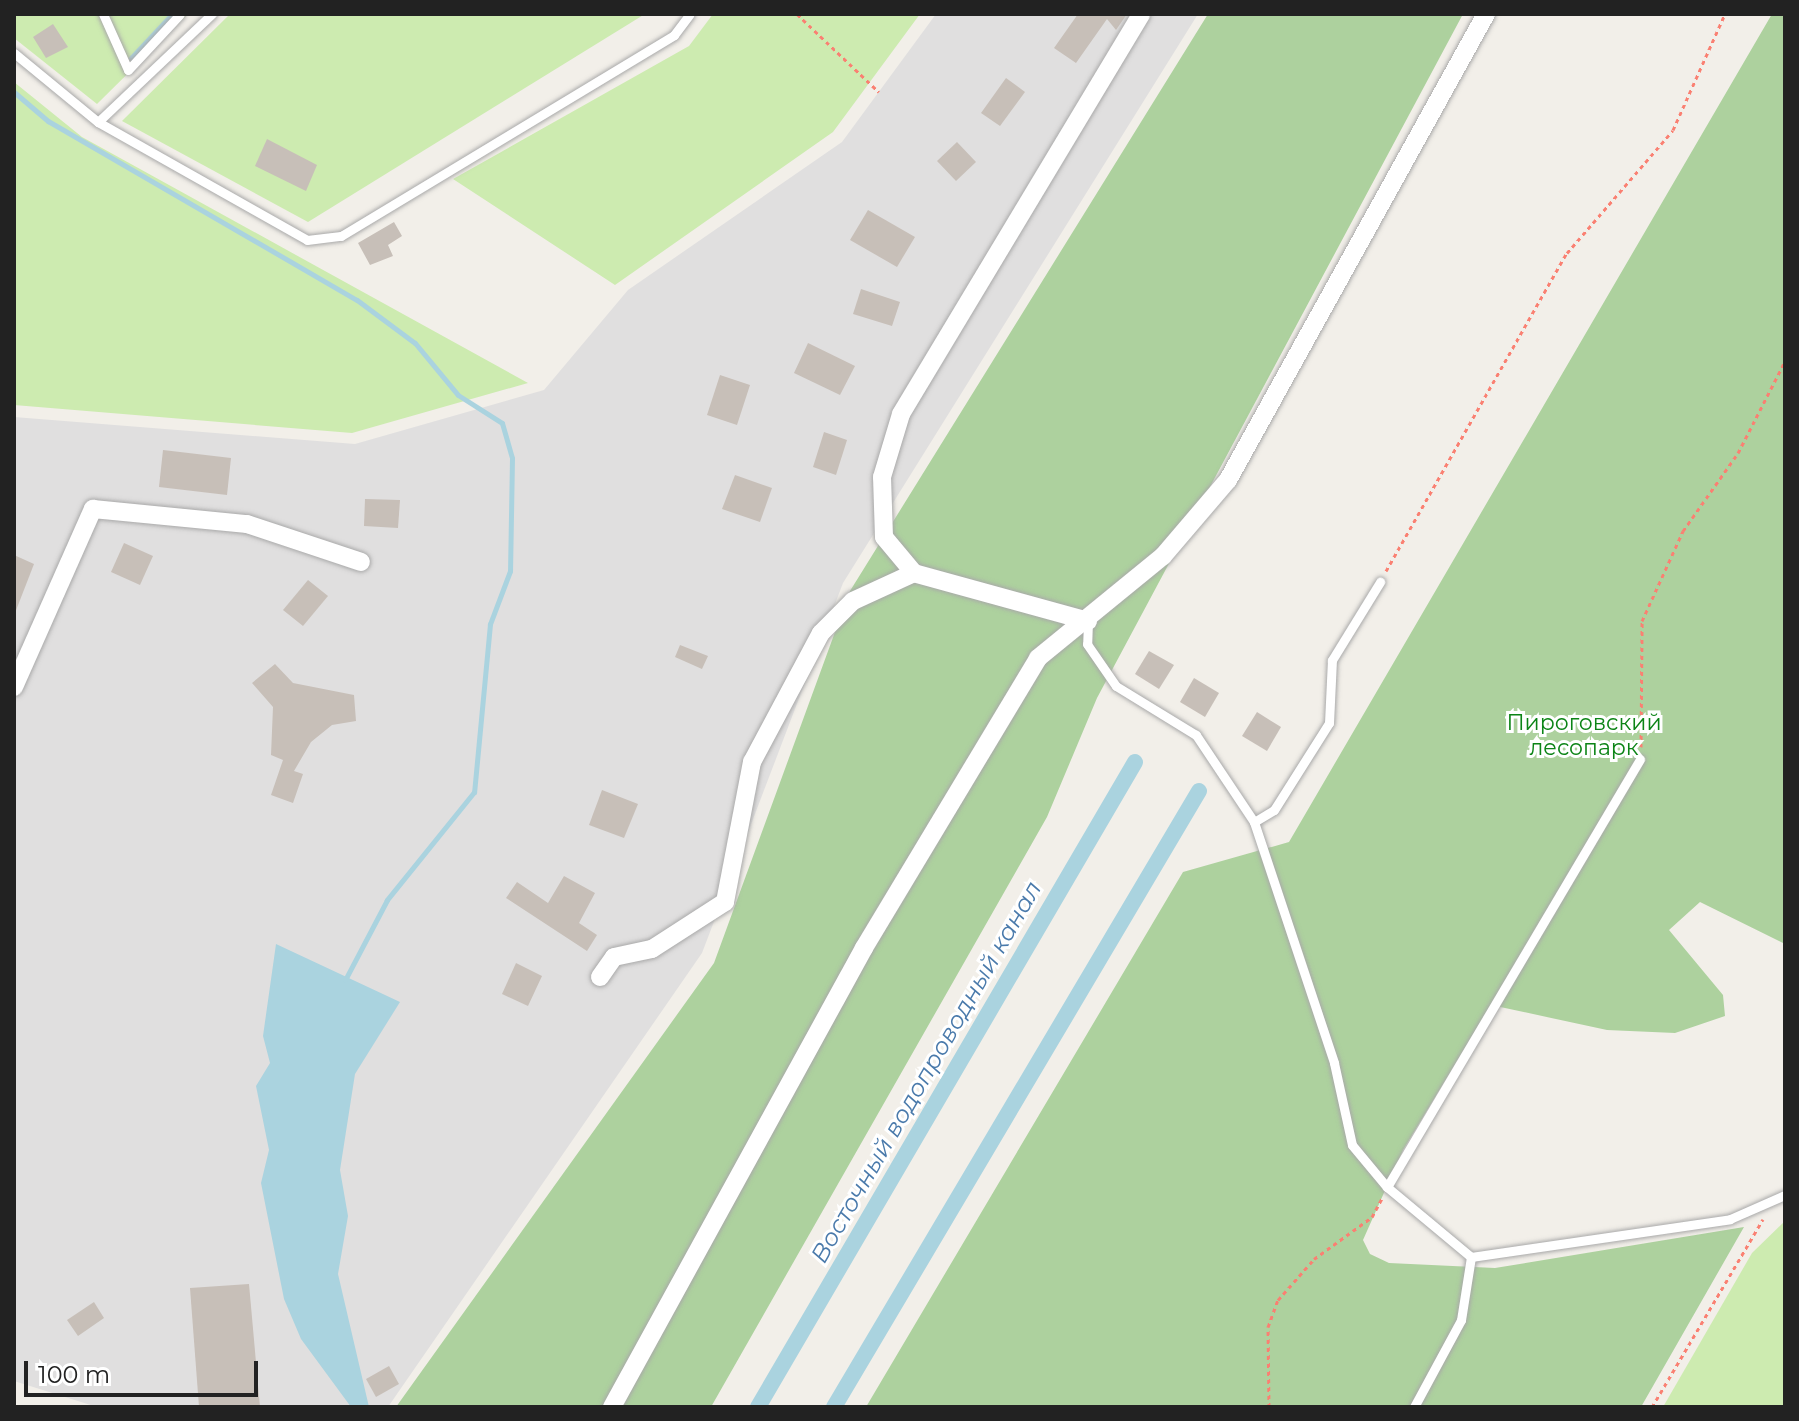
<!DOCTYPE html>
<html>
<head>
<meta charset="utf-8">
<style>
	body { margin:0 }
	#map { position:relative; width:1799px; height:1421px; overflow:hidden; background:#f2efe9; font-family:Montserrat,sans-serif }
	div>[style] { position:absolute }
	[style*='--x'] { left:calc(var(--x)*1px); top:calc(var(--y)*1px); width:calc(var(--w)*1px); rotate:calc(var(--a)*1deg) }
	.residential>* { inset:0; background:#e0dfdf }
	.grass>* { inset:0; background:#cdebb0 }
	.forest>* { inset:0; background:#add19e }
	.water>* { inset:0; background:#aad3df }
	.stream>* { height:5px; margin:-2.5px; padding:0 2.5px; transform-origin:2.5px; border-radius:2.5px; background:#aad3df }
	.canal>* { height:16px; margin:-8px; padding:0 8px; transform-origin:8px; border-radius:8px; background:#aad3df }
	.building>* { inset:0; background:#c7bfb8 }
	.path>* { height:3px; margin-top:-1.5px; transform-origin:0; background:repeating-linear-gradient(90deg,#fa8072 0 4px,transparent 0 8px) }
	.roads { filter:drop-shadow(0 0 2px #a9a9a9) drop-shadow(0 0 2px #a9a9a9) }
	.lane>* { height:9px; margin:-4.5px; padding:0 4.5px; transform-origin:4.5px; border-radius:4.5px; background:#fff }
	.street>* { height:18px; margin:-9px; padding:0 9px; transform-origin:9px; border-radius:9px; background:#fff }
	span { translate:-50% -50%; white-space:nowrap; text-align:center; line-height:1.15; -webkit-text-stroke:6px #fff; paint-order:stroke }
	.park-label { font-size:22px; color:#0c8416 }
	.water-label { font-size:24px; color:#4a7aab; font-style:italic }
	.frame { position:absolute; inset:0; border:16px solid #222; pointer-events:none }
	.scale { position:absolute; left:24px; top:1361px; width:234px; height:36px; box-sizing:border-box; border:4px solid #222; border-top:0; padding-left:10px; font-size:24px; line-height:28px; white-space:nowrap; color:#222; -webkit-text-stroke:6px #fff; paint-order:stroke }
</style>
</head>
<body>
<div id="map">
	<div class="residential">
		<div style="clip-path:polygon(936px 14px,1198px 14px,843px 583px,702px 953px,388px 1407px,97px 1407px,14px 1381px,14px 417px,355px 444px,544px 390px,628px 290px,842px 142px)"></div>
	</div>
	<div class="grass">
		<div style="clip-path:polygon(14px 14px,188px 14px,97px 104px,14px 38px)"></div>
		<div style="clip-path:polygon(230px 14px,645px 14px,308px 222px,122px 121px)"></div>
		<div style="clip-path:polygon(713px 14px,920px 14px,833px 132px,615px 285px,453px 179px,689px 46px)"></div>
		<div style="clip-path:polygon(14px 82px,82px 137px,528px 383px,352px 433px,14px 405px)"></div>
		<div style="clip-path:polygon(1785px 1221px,1785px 1407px,1663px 1407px,1752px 1253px)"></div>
	</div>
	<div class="forest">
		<div style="clip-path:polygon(1208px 14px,1463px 14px,1097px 698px,1047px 817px,711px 1407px,396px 1407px,714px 963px,850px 591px)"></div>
		<div style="clip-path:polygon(1772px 14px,1785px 14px,1785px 944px,1700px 902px,1669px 930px,1723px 995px,1725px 1016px,1675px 1033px,1607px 1030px,1491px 1005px,1403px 1150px,1363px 1240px,1370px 1254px,1389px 1263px,1495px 1268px,1744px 1227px,1641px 1407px,866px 1407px,1183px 872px,1289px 842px)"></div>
	</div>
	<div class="water">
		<div style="clip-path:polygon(276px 944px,400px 1002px,355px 1074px,340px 1170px,348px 1216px,338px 1274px,369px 1407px,351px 1407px,301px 1339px,284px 1299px,261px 1183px,269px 1150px,256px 1086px,270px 1063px,263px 1036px)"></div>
	</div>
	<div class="stream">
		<div style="--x:131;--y:58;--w:60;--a:-47"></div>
		<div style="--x:14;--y:92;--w:45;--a:40.5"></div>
		<div style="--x:48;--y:121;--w:357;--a:30.1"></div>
		<div style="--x:357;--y:300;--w:72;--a:36.6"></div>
		<div style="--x:415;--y:343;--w:67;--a:50.4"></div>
		<div style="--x:458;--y:395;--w:52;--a:32.5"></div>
		<div style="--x:502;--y:423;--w:36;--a:74"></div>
		<div style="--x:512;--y:458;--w:113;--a:91"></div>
		<div style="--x:510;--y:571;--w:57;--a:110.7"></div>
		<div style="--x:490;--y:624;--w:169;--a:95.4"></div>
		<div style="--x:474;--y:792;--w:139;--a:128.9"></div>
		<div style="--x:387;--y:900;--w:90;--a:117.7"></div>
	</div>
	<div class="canal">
		<div style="--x:758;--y:1407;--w:747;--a:-59.69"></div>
		<div style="--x:834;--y:1407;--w:716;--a:-59.35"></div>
	</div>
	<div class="building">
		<div style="clip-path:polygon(1078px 14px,1127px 14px,1116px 30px,1107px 19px,1076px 63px,1054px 48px)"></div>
		<div style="clip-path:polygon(53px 24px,68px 47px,46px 58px,33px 37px)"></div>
		<div style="clip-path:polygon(1006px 78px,1025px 92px,1000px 126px,981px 113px)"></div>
		<div style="clip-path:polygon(267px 139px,317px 165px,306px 191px,255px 166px)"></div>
		<div style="clip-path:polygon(957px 142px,976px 162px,956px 181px,937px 161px)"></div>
		<div style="clip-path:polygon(868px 210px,915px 237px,897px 267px,850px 240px)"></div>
		<div style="clip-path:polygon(394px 222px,402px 236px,388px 245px,393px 256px,370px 265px,358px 243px)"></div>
		<div style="clip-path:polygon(861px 289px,900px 302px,892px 326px,853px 314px)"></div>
		<div style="clip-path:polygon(808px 343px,855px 366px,840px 395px,794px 373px)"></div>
		<div style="clip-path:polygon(720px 375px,750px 385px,737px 425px,707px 415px)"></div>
		<div style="clip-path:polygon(824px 432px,847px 440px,836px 475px,813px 467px)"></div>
		<div style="clip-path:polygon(163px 450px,231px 458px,227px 495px,159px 487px)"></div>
		<div style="clip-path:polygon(735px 475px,772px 488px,760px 522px,722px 509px)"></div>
		<div style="clip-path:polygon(365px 499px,400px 500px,398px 528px,364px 526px)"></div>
		<div style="clip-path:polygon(124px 543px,153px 556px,140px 585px,111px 572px)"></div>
		<div style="clip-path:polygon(14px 555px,34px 564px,15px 613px,14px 613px)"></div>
		<div style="clip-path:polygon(308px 580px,328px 596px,303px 626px,283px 610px)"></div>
		<div style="clip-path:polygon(680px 645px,708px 656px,702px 669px,675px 657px)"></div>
		<div style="clip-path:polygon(1149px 651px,1174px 665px,1159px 689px,1135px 674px)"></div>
		<div style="clip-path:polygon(275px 664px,293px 683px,354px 695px,356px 721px,332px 725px,311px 742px,294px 771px,303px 774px,293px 803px,271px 795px,283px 760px,271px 755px,273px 707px,252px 683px)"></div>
		<div style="clip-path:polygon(1194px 678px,1219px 693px,1205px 717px,1180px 702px)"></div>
		<div style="clip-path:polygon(1257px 712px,1281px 727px,1267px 751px,1242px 736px)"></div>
		<div style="clip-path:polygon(602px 790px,638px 804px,624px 838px,589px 825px)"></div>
		<div style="clip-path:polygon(564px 876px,595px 893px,579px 923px,597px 935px,587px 951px,506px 898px,517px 882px,548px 903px)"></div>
		<div style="clip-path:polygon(516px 963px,542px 976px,528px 1006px,502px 994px)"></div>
		<div style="clip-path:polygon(249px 1284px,260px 1407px,199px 1407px,190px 1288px)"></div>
		<div style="clip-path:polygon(94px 1302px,104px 1318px,78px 1336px,67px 1320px)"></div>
		<div style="clip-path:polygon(389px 1366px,399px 1384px,376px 1397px,366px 1379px)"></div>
	</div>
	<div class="path">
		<div style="--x:797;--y:14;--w:113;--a:43.6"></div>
		<div style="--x:1386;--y:571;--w:366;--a:-60.4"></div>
		<div style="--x:1567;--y:253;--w:162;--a:-49.2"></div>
		<div style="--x:1673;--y:130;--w:127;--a:-65.9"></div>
		<div style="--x:1641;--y:747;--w:126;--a:-89.5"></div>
		<div style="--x:1642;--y:621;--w:99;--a:-65.5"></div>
		<div style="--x:1683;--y:531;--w:95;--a:-54.8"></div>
		<div style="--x:1738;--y:453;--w:103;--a:-62.9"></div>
		<div style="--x:1269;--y:1407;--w:80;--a:-90.7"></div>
		<div style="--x:1268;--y:1327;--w:29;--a:-70"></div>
		<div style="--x:1278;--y:1300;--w:55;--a:-48.7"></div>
		<div style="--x:1314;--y:1259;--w:72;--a:-35.9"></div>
		<div style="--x:1372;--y:1217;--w:21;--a:-62"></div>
		<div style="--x:1652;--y:1407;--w:218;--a:-59.4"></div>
	</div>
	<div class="roads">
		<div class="lane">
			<div style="--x:103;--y:14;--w:61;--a:65.9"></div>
			<div style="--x:128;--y:70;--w:76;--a:-47.1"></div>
			<div style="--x:14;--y:53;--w:109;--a:39.4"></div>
			<div style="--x:98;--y:122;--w:240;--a:29.4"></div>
			<div style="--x:307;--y:240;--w:34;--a:-7"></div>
			<div style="--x:341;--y:236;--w:389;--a:-31.1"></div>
			<div style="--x:674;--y:35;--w:26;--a:-53"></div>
			<div style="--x:98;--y:122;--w:157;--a:-43.5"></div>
			<div style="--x:1088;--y:621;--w:23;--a:92"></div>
			<div style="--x:1087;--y:644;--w:51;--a:55.4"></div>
			<div style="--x:1116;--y:686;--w:94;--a:31.5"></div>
			<div style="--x:1196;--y:735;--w:105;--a:56.3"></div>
			<div style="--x:1254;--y:822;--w:254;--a:71.6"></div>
			<div style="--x:1334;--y:1063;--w:84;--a:77.6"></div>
			<div style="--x:1352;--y:1145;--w:55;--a:50.2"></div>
			<div style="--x:1387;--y:1187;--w:109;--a:39.8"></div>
			<div style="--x:1471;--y:1257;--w:262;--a:-8.3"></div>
			<div style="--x:1730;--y:1219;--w:60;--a:-23.6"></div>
			<div style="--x:1254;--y:822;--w:23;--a:-31"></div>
			<div style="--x:1274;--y:810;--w:103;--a:-57.7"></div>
			<div style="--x:1329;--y:723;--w:63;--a:-87.3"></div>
			<div style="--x:1332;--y:660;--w:92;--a:-58.4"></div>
			<div style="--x:1387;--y:1187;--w:497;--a:-59.4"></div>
			<div style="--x:1414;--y:1407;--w:99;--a:-61.6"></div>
			<div style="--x:1461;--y:1320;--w:64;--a:-81"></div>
		</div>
		<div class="street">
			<div style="--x:1088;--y:621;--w:180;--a:-164.6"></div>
			<div style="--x:914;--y:573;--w:47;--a:-129.8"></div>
			<div style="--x:884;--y:537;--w:60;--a:-91.9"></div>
			<div style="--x:882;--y:477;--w:66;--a:-73.2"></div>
			<div style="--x:901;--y:414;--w:466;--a:-59"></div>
			<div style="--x:14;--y:687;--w:195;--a:-66.1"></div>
			<div style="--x:93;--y:509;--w:155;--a:5.6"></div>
			<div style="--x:247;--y:524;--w:120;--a:18.4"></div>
			<div style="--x:600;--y:977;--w:24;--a:-55"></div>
			<div style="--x:614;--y:957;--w:39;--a:-12"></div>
			<div style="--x:652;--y:949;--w:87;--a:-32.8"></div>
			<div style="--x:725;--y:902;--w:143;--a:-79.1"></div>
			<div style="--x:752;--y:762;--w:146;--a:-61.9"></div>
			<div style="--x:821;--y:633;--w:45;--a:-45"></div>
			<div style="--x:853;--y:601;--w:67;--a:-24.7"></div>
			<div style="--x:612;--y:1407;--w:524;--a:-61.23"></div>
			<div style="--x:864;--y:948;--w:338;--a:-59"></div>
			<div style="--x:1038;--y:658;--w:161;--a:-39.2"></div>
			<div style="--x:1163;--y:556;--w:100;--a:-49.5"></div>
			<div style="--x:1228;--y:480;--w:533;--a:-61.03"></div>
		</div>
	</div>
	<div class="park-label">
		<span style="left:1584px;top:735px">Пироговский<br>лесопарк</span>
	</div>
	<div class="water-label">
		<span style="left:926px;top:1072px;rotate:-60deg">Восточный водопроводный канал</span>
	</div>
	<div class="frame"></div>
	<div class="scale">100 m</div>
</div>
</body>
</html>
